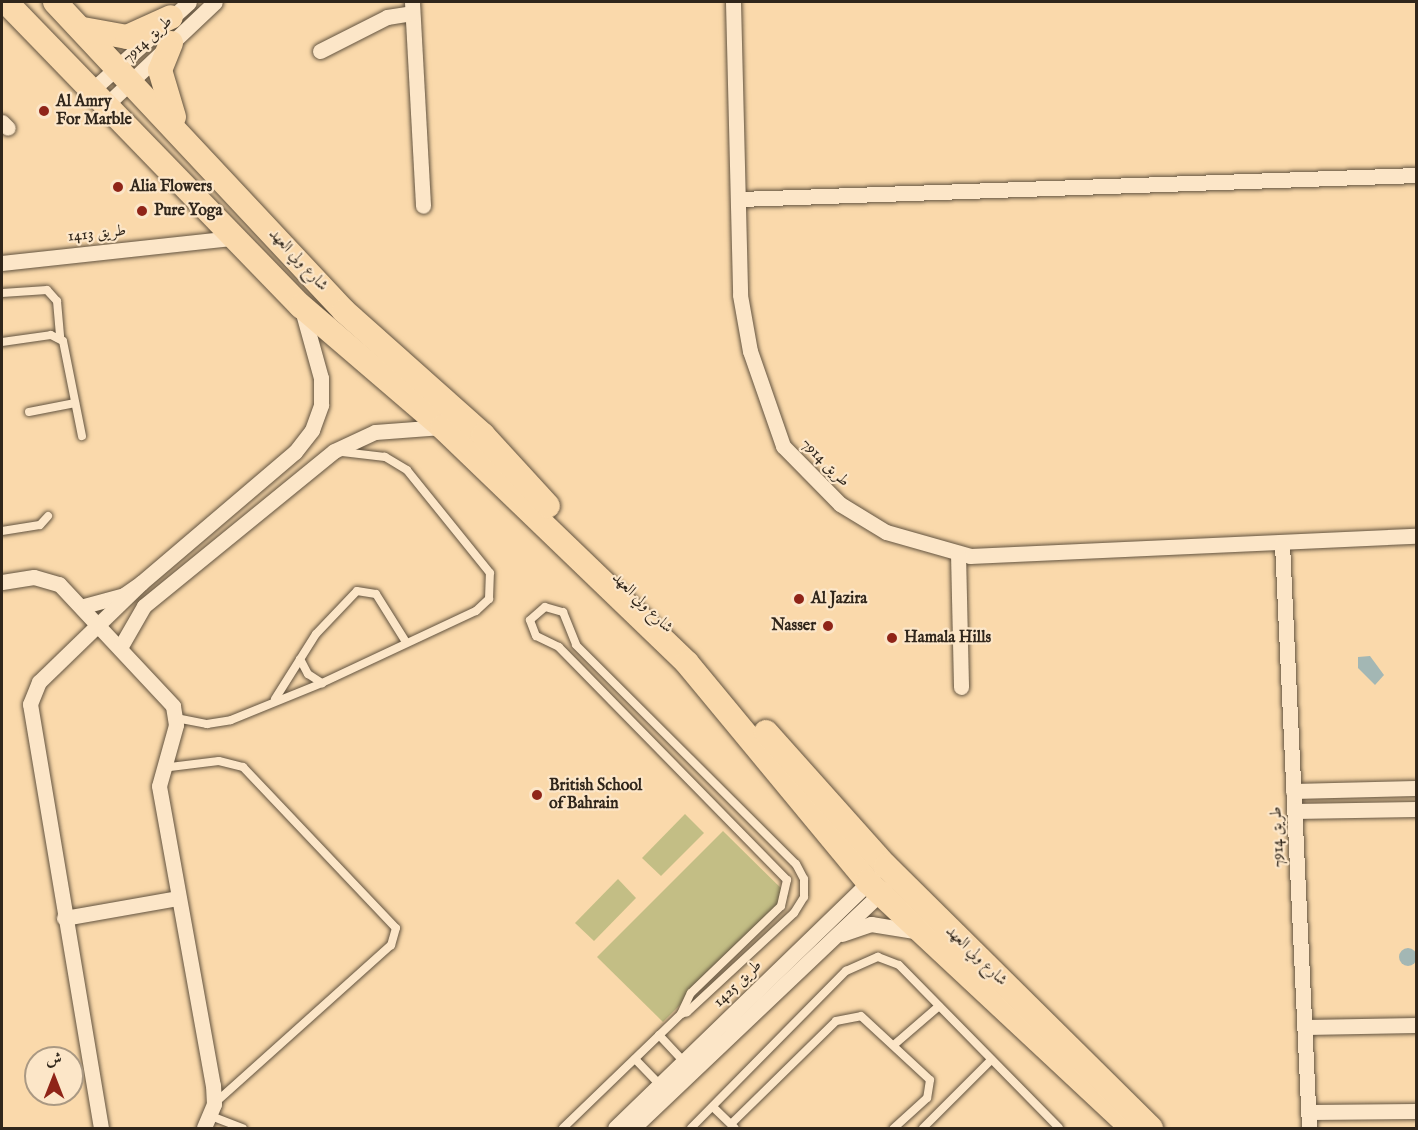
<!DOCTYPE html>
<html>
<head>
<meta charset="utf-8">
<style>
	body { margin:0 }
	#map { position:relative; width:1418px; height:1130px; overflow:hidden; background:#fad9ab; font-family:"IM FELL English",Amiri,serif }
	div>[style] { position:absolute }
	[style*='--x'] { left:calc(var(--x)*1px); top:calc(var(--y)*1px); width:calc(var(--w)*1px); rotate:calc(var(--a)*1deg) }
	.green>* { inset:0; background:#c3be85 }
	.water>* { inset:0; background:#a3b7b4 }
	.round { border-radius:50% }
	.roads { filter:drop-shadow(0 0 2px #62533f) drop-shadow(0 0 2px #62533f) }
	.lane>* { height:8px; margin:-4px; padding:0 4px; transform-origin:4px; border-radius:4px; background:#fce6c8 }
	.street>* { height:15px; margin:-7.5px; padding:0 7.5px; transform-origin:7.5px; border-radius:7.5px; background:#fce6c8 }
	.primary>* { height:24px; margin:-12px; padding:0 12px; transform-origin:12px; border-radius:12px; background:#fad9ab }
	.dots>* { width:16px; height:16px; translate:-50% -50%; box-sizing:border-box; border:3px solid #fce6c8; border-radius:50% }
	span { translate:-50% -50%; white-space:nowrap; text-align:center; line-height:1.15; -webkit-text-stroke:4.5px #fce6c8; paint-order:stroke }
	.street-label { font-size:16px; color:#30261b }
	.poi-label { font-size:16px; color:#30261b; font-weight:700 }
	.left { translate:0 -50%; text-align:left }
	.right { translate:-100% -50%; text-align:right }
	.frame { position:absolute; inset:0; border:3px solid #30261b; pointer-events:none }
	.north { position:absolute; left:24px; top:1046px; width:60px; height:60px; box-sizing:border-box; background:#fce6c8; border:2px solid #aa9983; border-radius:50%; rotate:0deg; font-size:16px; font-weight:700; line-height:24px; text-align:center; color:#30261b }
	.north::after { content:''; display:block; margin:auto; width:21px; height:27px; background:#8f2418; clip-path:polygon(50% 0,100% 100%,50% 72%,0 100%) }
</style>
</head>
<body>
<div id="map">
	<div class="green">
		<div style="clip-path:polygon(685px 814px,704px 833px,661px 876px,642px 858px)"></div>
		<div style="clip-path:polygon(723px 831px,789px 896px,663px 1022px,597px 957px)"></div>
		<div style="clip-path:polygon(618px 879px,636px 898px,594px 941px,575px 923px)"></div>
	</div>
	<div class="water">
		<div style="clip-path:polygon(1370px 656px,1384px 675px,1375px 685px,1358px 668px,1358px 657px)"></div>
		<div class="round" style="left:1399px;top:948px;width:18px;height:18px"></div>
	</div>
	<div class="roads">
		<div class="lane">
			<div style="--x:2;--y:293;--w:45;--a:-3.8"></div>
			<div style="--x:47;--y:290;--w:15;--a:48"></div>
			<div style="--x:57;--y:301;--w:36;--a:85"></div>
			<div style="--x:2;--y:342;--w:49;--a:-8.1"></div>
			<div style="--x:51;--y:335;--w:13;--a:27"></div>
			<div style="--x:63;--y:341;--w:97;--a:78.7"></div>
			<div style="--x:29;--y:412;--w:47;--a:-11.1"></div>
			<div style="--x:2;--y:531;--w:38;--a:-9"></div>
			<div style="--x:40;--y:525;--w:12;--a:-48"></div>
			<div style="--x:545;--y:607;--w:19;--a:16"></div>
			<div style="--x:563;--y:612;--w:35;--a:68"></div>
			<div style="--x:576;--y:645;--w:310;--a:44.9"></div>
			<div style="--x:796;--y:864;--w:17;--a:62"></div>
			<div style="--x:804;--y:879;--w:18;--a:90"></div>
			<div style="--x:804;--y:897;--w:19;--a:122"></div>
			<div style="--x:794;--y:913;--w:146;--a:137.2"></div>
			<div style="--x:687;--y:1012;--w:6;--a:162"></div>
			<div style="--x:681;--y:1014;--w:23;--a:-65"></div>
			<div style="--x:691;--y:993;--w:125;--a:-44"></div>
			<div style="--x:781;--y:906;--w:27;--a:-77"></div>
			<div style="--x:787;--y:880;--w:326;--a:-134.4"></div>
			<div style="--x:559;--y:647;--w:25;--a:-154"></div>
			<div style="--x:536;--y:636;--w:17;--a:-111"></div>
			<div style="--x:530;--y:620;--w:20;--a:-41"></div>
			<div style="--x:300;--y:659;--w:17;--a:62"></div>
			<div style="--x:308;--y:674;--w:17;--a:33"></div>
			<div style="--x:275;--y:699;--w:77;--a:-57.8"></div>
			<div style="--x:316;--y:634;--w:59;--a:-46.4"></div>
			<div style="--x:357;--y:591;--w:19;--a:9"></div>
			<div style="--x:376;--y:594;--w:57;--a:58"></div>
			<div style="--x:176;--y:718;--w:32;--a:11"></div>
			<div style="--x:207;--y:724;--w:24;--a:-9"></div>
			<div style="--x:231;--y:720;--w:98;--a:-22.1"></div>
			<div style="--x:322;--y:683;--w:170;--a:-25.1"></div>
			<div style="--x:476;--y:611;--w:18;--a:-43"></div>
			<div style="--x:489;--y:599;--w:26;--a:-88"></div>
			<div style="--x:490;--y:573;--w:132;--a:-128.9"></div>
			<div style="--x:407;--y:470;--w:26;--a:-149"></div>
			<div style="--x:385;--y:457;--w:43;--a:-173.4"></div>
			<div style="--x:162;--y:768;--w:57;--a:-7"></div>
			<div style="--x:219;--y:761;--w:25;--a:14"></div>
			<div style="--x:243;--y:767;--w:222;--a:46.5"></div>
			<div style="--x:396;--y:928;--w:18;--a:106"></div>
			<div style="--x:391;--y:945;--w:237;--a:138.1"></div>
			<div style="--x:659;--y:1035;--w:38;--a:47"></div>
			<div style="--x:895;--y:1044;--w:58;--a:-40.8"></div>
			<div style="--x:635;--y:1059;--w:37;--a:46"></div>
			<div style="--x:713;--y:1107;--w:30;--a:44"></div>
			<div style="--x:211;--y:1116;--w:34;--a:21"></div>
			<div style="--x:731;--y:1124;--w:147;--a:-44.4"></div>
			<div style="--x:836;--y:1021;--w:25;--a:-11"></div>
			<div style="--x:861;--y:1016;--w:94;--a:42.8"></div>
			<div style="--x:930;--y:1080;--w:18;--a:99"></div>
			<div style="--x:927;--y:1098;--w:45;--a:137.7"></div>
			<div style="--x:563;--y:1128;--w:164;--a:-44"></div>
			<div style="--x:691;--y:1128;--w:221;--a:-45.4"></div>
			<div style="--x:846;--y:971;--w:35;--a:-24"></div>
			<div style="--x:878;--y:957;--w:22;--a:21"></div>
			<div style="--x:899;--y:965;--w:228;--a:45.5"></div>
			<div style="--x:923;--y:1128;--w:95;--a:-45"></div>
		</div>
		<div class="street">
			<div style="--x:412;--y:2;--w:204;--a:86.9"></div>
			<div style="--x:733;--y:2;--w:293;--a:88.6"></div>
			<div style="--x:740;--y:295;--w:57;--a:79.9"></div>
			<div style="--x:750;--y:351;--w:101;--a:70.8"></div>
			<div style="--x:783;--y:446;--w:81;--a:45.5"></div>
			<div style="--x:840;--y:504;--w:54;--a:31.3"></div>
			<div style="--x:886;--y:532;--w:87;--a:15.9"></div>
			<div style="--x:970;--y:556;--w:446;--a:-2.6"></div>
			<div style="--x:320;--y:51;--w:75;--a:-26.9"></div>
			<div style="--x:387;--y:17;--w:25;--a:-9"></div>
			<div style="--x:91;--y:91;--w:132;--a:-42.2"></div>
			<div style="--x:105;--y:106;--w:151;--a:-43.4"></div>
			<div style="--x:2;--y:122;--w:8;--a:45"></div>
			<div style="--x:740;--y:199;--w:676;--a:-2.03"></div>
			<div style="--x:2;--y:263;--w:232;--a:-6.2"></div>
			<div style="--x:1282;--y:544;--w:585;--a:87.35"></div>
			<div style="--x:958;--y:553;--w:134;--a:88.7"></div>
			<div style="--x:2;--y:582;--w:32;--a:-9"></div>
			<div style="--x:34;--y:577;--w:26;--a:16"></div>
			<div style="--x:59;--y:584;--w:167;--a:46.9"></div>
			<div style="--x:173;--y:706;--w:19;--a:81"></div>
			<div style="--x:176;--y:725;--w:63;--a:105.6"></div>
			<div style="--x:159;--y:786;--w:304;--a:79.8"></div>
			<div style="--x:213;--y:1085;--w:19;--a:87"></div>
			<div style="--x:214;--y:1104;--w:26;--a:113"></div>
			<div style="--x:84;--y:606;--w:41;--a:-15.4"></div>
			<div style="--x:124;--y:595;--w:21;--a:-35"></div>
			<div style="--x:141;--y:583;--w:202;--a:-40.4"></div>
			<div style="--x:295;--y:452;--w:28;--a:-52"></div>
			<div style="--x:312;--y:430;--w:27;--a:-70"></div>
			<div style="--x:321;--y:405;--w:27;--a:-90"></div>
			<div style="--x:321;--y:378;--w:75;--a:-105.5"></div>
			<div style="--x:121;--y:646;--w:46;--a:-60.1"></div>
			<div style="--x:144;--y:606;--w:245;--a:-39.2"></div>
			<div style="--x:334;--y:451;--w:45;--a:-24.9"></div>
			<div style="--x:375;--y:432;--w:67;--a:-4.3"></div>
			<div style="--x:1293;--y:791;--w:122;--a:-1.4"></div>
			<div style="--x:1294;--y:811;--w:122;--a:-0.9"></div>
			<div style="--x:64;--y:918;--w:116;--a:-10"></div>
			<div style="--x:842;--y:934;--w:31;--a:-19"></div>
			<div style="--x:871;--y:924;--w:44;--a:9.2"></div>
			<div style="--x:1306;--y:1027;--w:110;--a:-1"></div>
			<div style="--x:1309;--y:1112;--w:107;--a:-0.5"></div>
			<div style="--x:101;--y:1128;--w:430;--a:-99.5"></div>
			<div style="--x:30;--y:704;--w:24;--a:-68"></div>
			<div style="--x:39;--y:682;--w:142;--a:-44.1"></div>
			<div style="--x:615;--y:1128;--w:359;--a:-44.1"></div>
			<div style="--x:633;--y:1128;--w:347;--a:-43.5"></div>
		</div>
		<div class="primary">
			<div style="--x:6;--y:2;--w:424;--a:45.9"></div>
			<div style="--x:301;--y:306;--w:186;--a:40.6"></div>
			<div style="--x:442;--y:427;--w:340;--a:43.9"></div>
			<div style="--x:687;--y:663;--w:284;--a:50.4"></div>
			<div style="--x:868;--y:882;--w:361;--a:43"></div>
			<div style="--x:55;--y:2;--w:423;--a:46.9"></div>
			<div style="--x:344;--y:311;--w:186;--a:41.7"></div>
			<div style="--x:483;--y:435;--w:96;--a:47.5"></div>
			<div style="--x:83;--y:29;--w:45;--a:10.3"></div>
			<div style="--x:127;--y:37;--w:48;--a:-24.4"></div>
			<div style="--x:171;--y:43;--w:29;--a:112"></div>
			<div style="--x:160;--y:70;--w:49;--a:73.4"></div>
			<div style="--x:766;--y:732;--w:180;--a:48.2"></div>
			<div style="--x:886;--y:866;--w:373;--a:44.7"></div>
		</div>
	</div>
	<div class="dots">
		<div style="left:44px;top:111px;background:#8f2418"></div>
		<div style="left:118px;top:187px;background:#8f2418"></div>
		<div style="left:142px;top:211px;background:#8f2418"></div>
		<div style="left:799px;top:599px;background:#8f2418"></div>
		<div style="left:828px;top:626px;background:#8f2418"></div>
		<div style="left:892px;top:638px;background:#8f2418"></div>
		<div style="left:537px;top:795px;background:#8f2418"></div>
	</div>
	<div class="street-label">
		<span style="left:148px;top:40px;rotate:-43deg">طريق 7914</span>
		<span style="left:97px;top:234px;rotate:-6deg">طريق 1413</span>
		<span style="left:298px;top:260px;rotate:47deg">شارع ولي العهد</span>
		<span style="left:825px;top:463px;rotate:45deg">طريق 7914</span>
		<span style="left:642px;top:603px;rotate:45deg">شارع ولي العهد</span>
		<span style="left:1278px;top:837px;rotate:-93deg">طريق 7914</span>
		<span style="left:976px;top:956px;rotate:44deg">شارع ولي العهد</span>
		<span style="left:738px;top:984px;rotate:-44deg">طريق 1425</span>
	</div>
	<div class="poi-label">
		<span class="left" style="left:56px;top:111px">Al Amry<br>For Marble</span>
		<span class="left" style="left:130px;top:187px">Alia Flowers</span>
		<span class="left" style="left:154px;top:211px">Pure Yoga</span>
		<span class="left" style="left:811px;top:599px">Al Jazira</span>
		<span class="right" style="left:816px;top:626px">Nasser</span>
		<span class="left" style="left:904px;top:638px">Hamala Hills</span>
		<span class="left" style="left:549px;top:795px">British School<br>of Bahrain</span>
	</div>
	<div class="frame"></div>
	<div class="north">ش</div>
</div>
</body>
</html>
